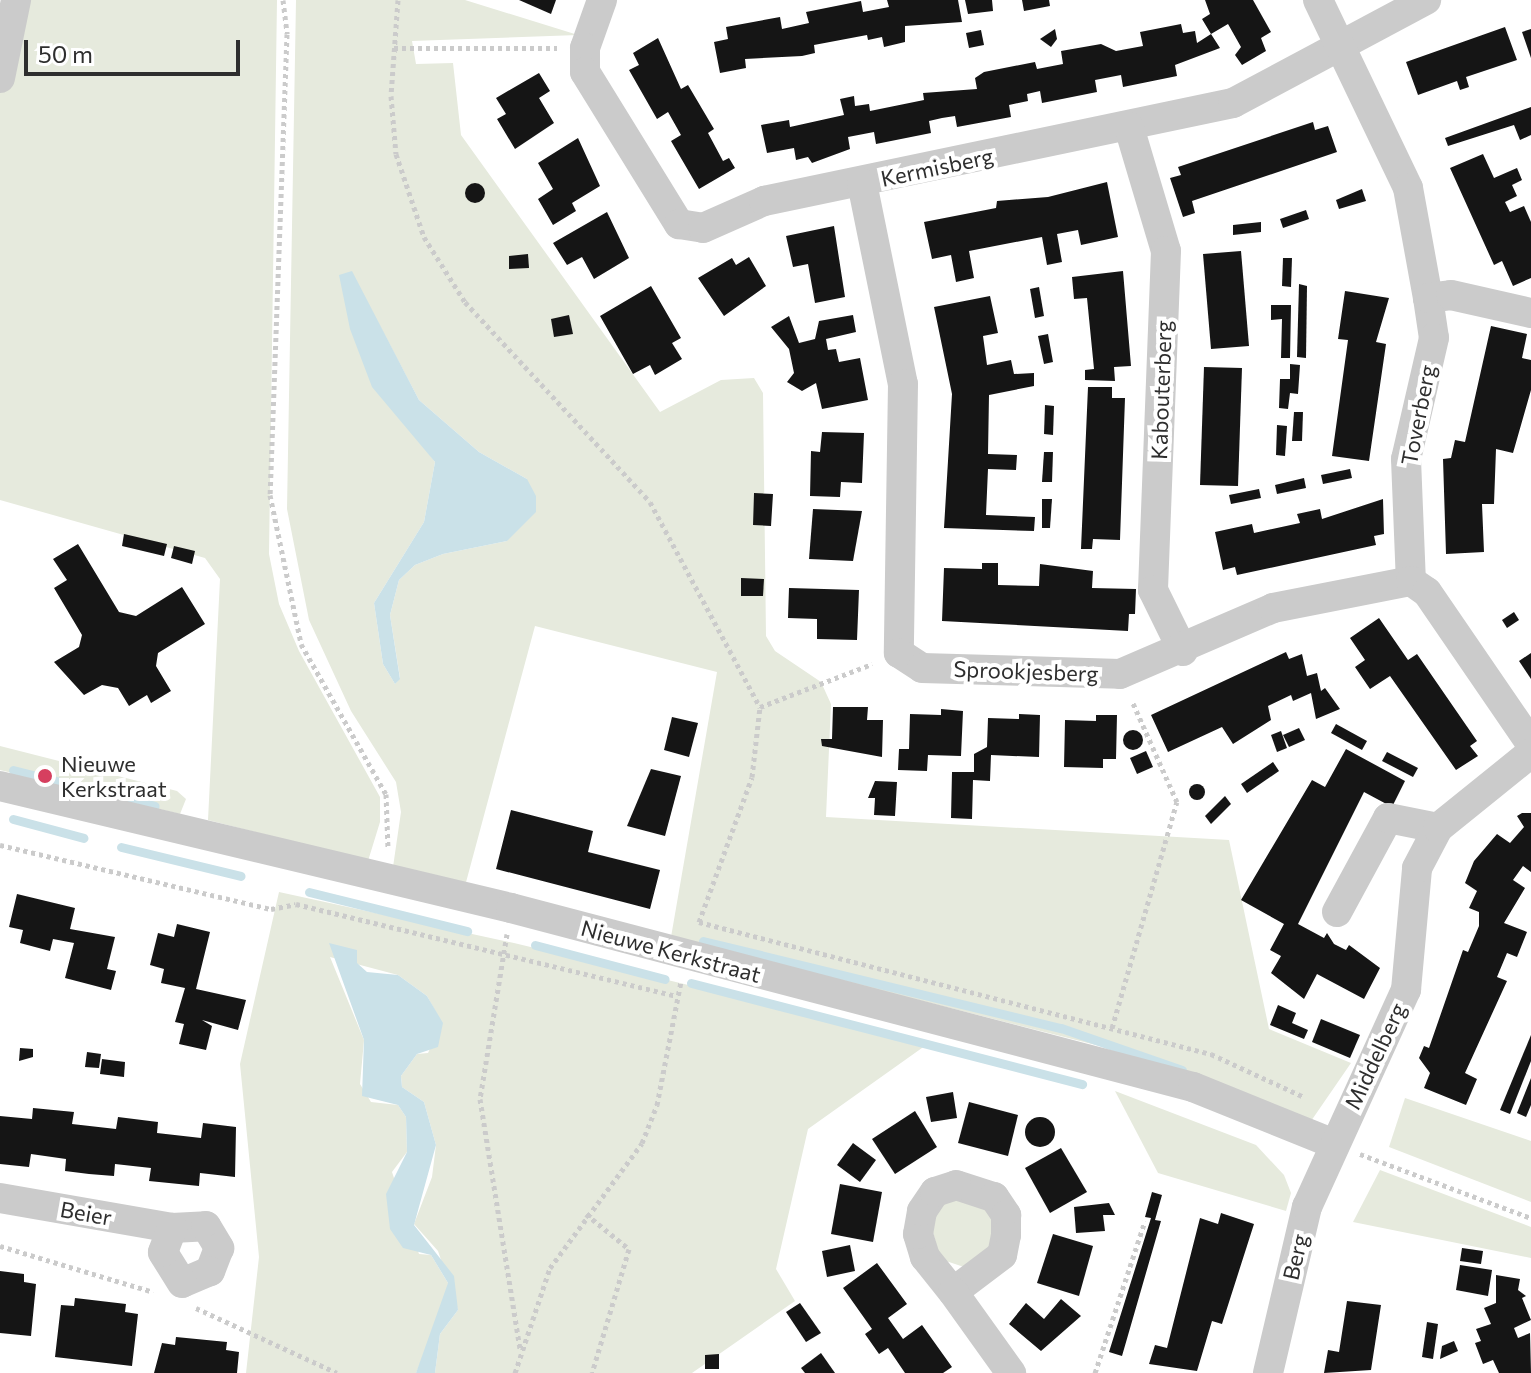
<!DOCTYPE html>
<html>
<head>
<meta charset="utf-8">
<style>
	body { margin:0 }
	#map { position:relative; width:1531px; height:1373px; overflow:hidden; background:#fff; font-family:Commissioner,sans-serif }
	div>[style] { position:absolute }
	[style*='--x'] { left:calc(var(--x)*1px); top:calc(var(--y)*1px); width:calc(var(--w)*1px); rotate:calc(var(--a)*1deg) }
	.green>* { inset:0; background:#e6eadd }
	.water>* { inset:0; background:#cae1e8 }
	.stream>* { height:9px; margin:-4.5px; padding:0 4.5px; transform-origin:4.5px; border-radius:4.5px; background:#cae1e8 }
	.building>* { inset:0; background:#151515 }
	.round { border-radius:50% }
	.path>* { height:5px; margin-top:-2.5px; transform-origin:0; background:repeating-linear-gradient(90deg,#cbcbcb 0 4px,transparent 0 8px) }
	.street>* { height:30px; margin:-15px; padding:0 15px; transform-origin:15px; border-radius:15px; background:#cbcbcb }
	.dots>* { width:22px; height:22px; translate:-50% -50%; box-sizing:border-box; border:4px solid #fff; border-radius:50% }
	span { translate:-50% -50%; white-space:nowrap; text-align:center; line-height:1.15; -webkit-text-stroke:8px #fff; paint-order:stroke }
	.street-label { font-size:22px; color:#2e2e2e }
	.poi-label { font-size:22px; color:#2e2e2e }
	.left { translate:0 -50%; text-align:left }
	.scale { position:absolute; left:24px; top:40px; width:216px; height:36px; box-sizing:border-box; border:4px solid #2e2e2e; border-top:0; padding-left:10px; font-size:24px; line-height:28px; white-space:nowrap; color:#2e2e2e; -webkit-text-stroke:6px #fff; paint-order:stroke }
</style>
</head>
<body>
<div id="map">
	<div class="green">
		<div style="clip-path:polygon(19px 0,277px 0,269px 554px,279px 604px,299px 651px,380px 797px,380px 822px,368px 861px,208px 820px,220px 579px,205px 558px,0 500px,0 78px)"></div>
		<div style="clip-path:polygon(evenodd,296px 0,465px 0,578px 35px,412px 41px,416px 64px,453px 63px,461px 135px,660px 412px,721px 380px,754px 378px,763px 393px,766px 636px,775px 651px,821px 682px,831px 704px,826px 817px,1229px 840px,1269px 1029px,1351px 1063px,1309px 1124px,1147px 1058px,671px 937px,717px 672px,535px 626px,465px 886px,393px 867px,401px 812px,396px 782px,351px 711px,309px 620px,287px 509px,296px 0,351px 271px,419px 400px,479px 452px,527px 479px,507px 541px,443px 554px,415px 565px,399px 580px,390px 615px,400px 678px,395px 684px,383px 664px,374px 603px,424px 522px,435px 462px,409px 427px,351px 271px)"></div>
		<div style="clip-path:polygon(0 746px,177px 791px,186px 799px,180px 814px,0 770px)"></div>
		<div style="clip-path:polygon(279px 892px,514px 943px,929px 1043px,808px 1129px,776px 1269px,795px 1301px,692px 1373px,435px 1373px,440px 1334px,458px 1310px,438px 1251px,414px 1224px,432px 1177px,436px 1145px,424px 1102px,402px 1087px,401px 1076px,417px 1054px,428px 1053px,442px 1023px,427px 996px,398px 975px,330px 957px,364px 1040px,360px 1084px,371px 1102px,398px 1105px,406px 1117px,407px 1152px,392px 1172px,419px 1254px,431px 1255px,448px 1283px,447px 1301px,416px 1373px,246px 1373px,259px 1257px,240px 1064px)"></div>
		<div style="clip-path:polygon(1115px 1091px,1256px 1145px,1284px 1175px,1291px 1193px,1286px 1211px,1158px 1173px)"></div>
		<div style="clip-path:polygon(1405px 1098px,1531px 1141px,1531px 1202px,1389px 1147px)"></div>
		<div style="clip-path:polygon(1380px 1170px,1531px 1227px,1531px 1258px,1353px 1222px)"></div>
		<div style="clip-path:polygon(982px 1194px,1001px 1238px,964px 1267px,940px 1259px,928px 1213px,935px 1202px)"></div>
	</div>
	<div class="water">
		<div style="clip-path:polygon(352px 271px,419px 400px,479px 452px,527px 479px,536px 496px,536px 512px,507px 541px,443px 554px,415px 565px,399px 580px,390px 615px,400px 679px,395px 684px,383px 664px,374px 603px,424px 522px,435px 462px,372px 387px,350px 329px,339px 275px)"></div>
		<div style="clip-path:polygon(329px 943px,357px 950px,357px 963px,367px 972px,398px 975px,427px 996px,443px 1023px,438px 1047px,417px 1054px,401px 1076px,402px 1087px,424px 1102px,436px 1145px,414px 1225px,454px 1276px,458px 1310px,440px 1334px,435px 1373px,416px 1373px,448px 1283px,431px 1255px,403px 1248px,390px 1229px,386px 1194px,407px 1152px,406px 1117px,398px 1105px,362px 1096px,364px 1040px)"></div>
	</div>
	<div class="stream">
		<div style="--x:13;--y:770;--w:146;--a:14.2"></div>
		<div style="--x:13;--y:819;--w:73;--a:15"></div>
		<div style="--x:121;--y:847;--w:123;--a:13.6"></div>
		<div style="--x:309;--y:892;--w:163;--a:13.9"></div>
		<div style="--x:703;--y:941;--w:368;--a:13.7"></div>
		<div style="--x:1061;--y:1028;--w:128;--a:19.1"></div>
		<div style="--x:535;--y:945;--w:134;--a:14.7"></div>
		<div style="--x:691;--y:983;--w:404;--a:14.5"></div>
	</div>
	<div class="building">
		<div style="clip-path:polygon(519px 0,556px 0,551px 14px)"></div>
		<div style="clip-path:polygon(887px 0,958px 0,962px 22px,905px 26px,905px 42px,884px 47px,882px 37px,868px 40px,867px 35px,814px 45px,815px 53px,802px 56px,745px 59px,746px 68px,720px 73px,714px 42px,728px 39px,726px 27px,780px 17px,782px 29px,809px 23px,806px 12px,861px 1px,863px 12px,889px 7px)"></div>
		<div style="clip-path:polygon(965px 0,992px 0,993px 11px,968px 14px)"></div>
		<div style="clip-path:polygon(1022px 0,1049px 0,1050px 6px,1024px 11px)"></div>
		<div style="clip-path:polygon(1205px 0,1253px 0,1271px 32px,1261px 38px,1266px 51px,1242px 65px,1235px 55px,1241px 47px,1228px 24px,1211px 34px,1202px 19px,1210px 14px)"></div>
		<div style="clip-path:polygon(1181px 24px,1183px 33px,1195px 31px,1197px 43px,1211px 34px,1220px 48px,1175px 65px,1177px 76px,1123px 87px,1121px 75px,1095px 80px,1097px 92px,1042px 103px,1040px 91px,1027px 94px,1028px 101px,1009px 105px,1011px 117px,957px 127px,955px 116px,942px 118px,929px 121px,931px 133px,876px 144px,874px 132px,848px 137px,850px 149px,812px 163px,808px 157px,796px 160px,794px 148px,767px 153px,761px 125px,789px 120px,790px 127px,844px 115px,840px 99px,854px 96px,855px 106px,869px 104px,870px 111px,924px 100px,923px 93px,977px 89px,975px 78px,984px 72px,1035px 62px,1037px 69px,1063px 64px,1061px 51px,1101px 44px,1116px 51px,1143px 46px,1140px 32px)"></div>
		<div style="clip-path:polygon(1505px 27px,1517px 60px,1466px 77px,1469px 87px,1460px 90px,1457px 81px,1418px 95px,1406px 62px)"></div>
		<div style="clip-path:polygon(1055px 29px,1057px 39px,1051px 47px,1040px 39px)"></div>
		<div style="clip-path:polygon(1531px 29px,1531px 58px,1522px 32px)"></div>
		<div style="clip-path:polygon(981px 30px,984px 45px,969px 48px,966px 33px)"></div>
		<div style="clip-path:polygon(658px 38px,681px 89px,688px 85px,714px 129px,708px 133px,723px 161px,729px 158px,735px 168px,699px 189px,671px 141px,681px 135px,668px 112px,657px 119px,629px 70px,639px 65px,633px 53px)"></div>
		<div style="clip-path:polygon(539px 73px,550px 91px,539px 98px,554px 123px,515px 149px,497px 119px,506px 114px,496px 98px)"></div>
		<div style="clip-path:polygon(1531px 107px,1531px 135px,1520px 140px,1514px 125px,1448px 146px,1445px 138px)"></div>
		<div style="clip-path:polygon(1313px 122px,1315px 130px,1328px 126px,1337px 152px,1192px 201px,1195px 213px,1183px 217px,1170px 178px,1181px 175px,1178px 167px)"></div>
		<div style="clip-path:polygon(578px 138px,600px 186px,572px 203px,576px 211px,553px 225px,538px 199px,553px 189px,538px 163px)"></div>
		<div style="clip-path:polygon(1483px 154px,1494px 178px,1517px 168px,1522px 180px,1512px 185px,1517px 196px,1505px 202px,1510px 212px,1524px 206px,1531px 222px,1531px 278px,1513px 286px,1502px 261px,1494px 265px,1450px 168px)"></div>
		<div style="clip-path:polygon(1107px 182px,1118px 237px,1081px 245px,1078px 230px,1057px 234px,1062px 262px,1047px 265px,1042px 237px,969px 251px,974px 278px,956px 282px,951px 255px,932px 259px,924px 222px,996px 208px,997px 201px,1048px 197px)"></div>
		<div class="round" style="left:465px;top:183px;width:20px;height:20px"></div>
		<div style="clip-path:polygon(1362px 189px,1366px 201px,1339px 209px,1336px 200px)"></div>
		<div style="clip-path:polygon(1306px 210px,1309px 219px,1283px 228px,1280px 219px)"></div>
		<div style="clip-path:polygon(607px 212px,629px 258px,594px 279px,582px 257px,567px 265px,553px 243px)"></div>
		<div style="clip-path:polygon(1261px 222px,1261px 232px,1233px 235px,1233px 225px)"></div>
		<div style="clip-path:polygon(834px 226px,845px 297px,815px 303px,808px 264px,793px 267px,786px 236px)"></div>
		<div style="clip-path:polygon(1241px 251px,1249px 346px,1211px 349px,1203px 254px)"></div>
		<div style="clip-path:polygon(528px 254px,529px 268px,509px 269px,509px 256px)"></div>
		<div style="clip-path:polygon(749px 257px,766px 286px,724px 316px,698px 278px,732px 258px,736px 265px)"></div>
		<div style="clip-path:polygon(1283px 258px,1292px 258px,1291px 287px,1282px 286px)"></div>
		<div style="clip-path:polygon(1123px 271px,1131px 366px,1114px 367px,1115px 381px,1085px 380px,1085px 370px,1094px 369px,1087px 298px,1074px 299px,1072px 277px)"></div>
		<div style="clip-path:polygon(1299px 284px,1307px 286px,1306px 358px,1297px 357px)"></div>
		<div style="clip-path:polygon(651px 286px,681px 338px,672px 343px,682px 359px,655px 375px,650px 365px,633px 374px,600px 316px)"></div>
		<div style="clip-path:polygon(1039px 287px,1044px 316px,1035px 318px,1030px 289px)"></div>
		<div style="clip-path:polygon(1345px 291px,1389px 298px,1376px 342px,1386px 344px,1369px 461px,1332px 456px,1348px 340px,1338px 339px)"></div>
		<div style="clip-path:polygon(990px 296px,998px 333px,983px 336px,987px 365px,1011px 360px,1014px 374px,1034px 373px,1034px 386px,989px 395px,988px 454px,1017px 455px,1016px 470px,988px 469px,986px 515px,1035px 517px,1034px 531px,944px 528px,952px 394px,934px 307px)"></div>
		<div style="clip-path:polygon(1271px 305px,1291px 305px,1290px 358px,1281px 358px,1282px 319px,1271px 320px)"></div>
		<div style="clip-path:polygon(569px 315px,573px 334px,554px 337px,551px 319px)"></div>
		<div style="clip-path:polygon(853px 315px,856px 332px,826px 339px,828px 350px,836px 349px,839px 362px,860px 358px,868px 400px,822px 409px,816px 383px,802px 391px,787px 382px,794px 373px,789px 349px,771px 327px,789px 316px,799px 343px,815px 339px,819px 321px)"></div>
		<div style="clip-path:polygon(1491px 326px,1527px 334px,1522px 358px,1531px 360px,1531px 390px,1513px 453px,1496px 449px,1494px 504px,1482px 504px,1484px 552px,1446px 554px,1443px 459px,1451px 458px,1455px 440px,1465px 442px)"></div>
		<div style="clip-path:polygon(1048px 334px,1053px 362px,1044px 364px,1038px 336px)"></div>
		<div style="clip-path:polygon(1290px 364px,1300px 365px,1298px 394px,1290px 393px,1288px 409px,1279px 408px,1280px 379px,1290px 379px)"></div>
		<div style="clip-path:polygon(1204px 367px,1242px 368px,1238px 486px,1200px 485px)"></div>
		<div style="clip-path:polygon(1088px 387px,1112px 387px,1112px 398px,1125px 398px,1120px 540px,1093px 539px,1092px 549px,1081px 549px)"></div>
		<div style="clip-path:polygon(1045px 405px,1054px 406px,1053px 435px,1044px 434px)"></div>
		<div style="clip-path:polygon(1294px 412px,1303px 412px,1302px 441px,1292px 441px)"></div>
		<div style="clip-path:polygon(1277px 425px,1287px 426px,1285px 456px,1276px 455px)"></div>
		<div style="clip-path:polygon(822px 432px,864px 433px,862px 483px,841px 482px,840px 497px,810px 496px,811px 451px,820px 452px)"></div>
		<div style="clip-path:polygon(1044px 452px,1053px 452px,1052px 482px,1042px 482px)"></div>
		<div style="clip-path:polygon(1350px 469px,1352px 478px,1323px 484px,1321px 475px)"></div>
		<div style="clip-path:polygon(1304px 478px,1306px 488px,1277px 494px,1275px 485px)"></div>
		<div style="clip-path:polygon(1259px 489px,1261px 498px,1231px 504px,1229px 495px)"></div>
		<div style="clip-path:polygon(754px 493px,773px 494px,771px 526px,753px 525px)"></div>
		<div style="clip-path:polygon(1042px 499px,1052px 499px,1050px 528px,1042px 528px)"></div>
		<div style="clip-path:polygon(1383px 499px,1384px 534px,1374px 536px,1376px 545px,1237px 575px,1235px 567px,1223px 570px,1215px 532px,1252px 524px,1254px 533px,1300px 523px,1297px 514px,1320px 509px,1322px 519px)"></div>
		<div style="clip-path:polygon(813px 509px,862px 511px,853px 561px,809px 559px)"></div>
		<div style="clip-path:polygon(124px 534px,167px 544px,164px 556px,122px 546px)"></div>
		<div style="clip-path:polygon(78px 544px,119px 612px,136px 616px,182px 587px,205px 624px,158px 653px,156px 666px,171px 691px,151px 703px,147px 695px,129px 706px,118px 688px,102px 685px,84px 695px,54px 662px,79px 647px,82px 635px,54px 588px,67px 580px,53px 559px)"></div>
		<div style="clip-path:polygon(174px 546px,195px 551px,192px 564px,171px 558px)"></div>
		<div style="clip-path:polygon(982px 563px,998px 563px,998px 585px,1039px 586px,1040px 564px,1093px 571px,1092px 588px,1136px 589px,1135px 614px,1129px 614px,1128px 631px,942px 621px,944px 568px,982px 569px)"></div>
		<div style="clip-path:polygon(741px 578px,764px 579px,763px 596px,741px 596px)"></div>
		<div style="clip-path:polygon(789px 588px,859px 590px,857px 640px,817px 639px,817px 619px,788px 618px)"></div>
		<div style="clip-path:polygon(1514px 612px,1519px 620px,1507px 628px,1502px 620px)"></div>
		<div style="clip-path:polygon(1379px 618px,1408px 660px,1417px 654px,1477px 741px,1470px 746px,1478px 756px,1456px 770px,1390px 676px,1370px 689px,1355px 667px,1365px 660px,1350px 638px)"></div>
		<div style="clip-path:polygon(1286px 652px,1289px 659px,1302px 654px,1307px 676px,1317px 673px,1321px 691px,1325px 688px,1340px 709px,1316px 719px,1311px 693px,1293px 701px,1291px 695px,1268px 706px,1271px 720px,1233px 744px,1222px 727px,1168px 752px,1151px 715px)"></div>
		<div style="clip-path:polygon(1531px 653px,1531px 679px,1519px 661px)"></div>
		<div style="clip-path:polygon(833px 707px,868px 707px,867px 720px,883px 720px,882px 757px,822px 746px,821px 739px,832px 739px)"></div>
		<div style="clip-path:polygon(941px 709px,963px 711px,961px 756px,928px 755px,927px 771px,898px 770px,899px 749px,909px 749px,910px 714px,941px 715px)"></div>
		<div style="clip-path:polygon(1019px 714px,1040px 715px,1039px 757px,991px 755px,990px 781px,973px 780px,972px 819px,951px 818px,952px 772px,974px 772px,974px 754px,987px 747px,988px 718px,1019px 719px)"></div>
		<div style="clip-path:polygon(1096px 715px,1117px 715px,1116px 759px,1103px 759px,1103px 768px,1064px 767px,1065px 720px,1096px 721px)"></div>
		<div style="clip-path:polygon(672px 717px,698px 723px,689px 757px,664px 750px)"></div>
		<div style="clip-path:polygon(1336px 724px,1367px 741px,1362px 750px,1331px 733px)"></div>
		<div style="clip-path:polygon(1299px 728px,1305px 740px,1289px 747px,1283px 735px)"></div>
		<div class="round" style="left:1123px;top:730px;width:20px;height:20px"></div>
		<div style="clip-path:polygon(1281px 731px,1287px 748px,1277px 752px,1271px 735px)"></div>
		<div style="clip-path:polygon(1346px 749px,1405px 781px,1392px 807px,1364px 792px,1298px 924px,1324px 938px,1327px 933px,1334px 944px,1346px 950px,1349px 945px,1380px 968px,1364px 999px,1317px 974px,1304px 999px,1271px 973px,1281px 956px,1270px 950px,1284px 924px,1241px 900px,1312px 780px,1325px 787px)"></div>
		<div style="clip-path:polygon(1146px 751px,1153px 767px,1137px 774px,1130px 758px)"></div>
		<div style="clip-path:polygon(1387px 752px,1418px 768px,1413px 777px,1382px 761px)"></div>
		<div style="clip-path:polygon(1273px 762px,1279px 771px,1247px 793px,1241px 784px)"></div>
		<div style="clip-path:polygon(651px 769px,681px 776px,665px 836px,627px 826px)"></div>
		<div style="clip-path:polygon(875px 781px,897px 782px,895px 816px,874px 815px,875px 798px,868px 798px)"></div>
		<div class="round" style="left:1189px;top:784px;width:16px;height:16px"></div>
		<div style="clip-path:polygon(1225px 796px,1231px 804px,1211px 824px,1205px 816px)"></div>
		<div style="clip-path:polygon(511px 810px,593px 831px,588px 852px,660px 870px,650px 909px,496px 869px)"></div>
		<div style="clip-path:polygon(1522px 813px,1531px 813px,1531px 872px,1523px 866px,1513px 880px,1525px 888px,1504px 923px,1527px 932px,1517px 957px,1507px 953px,1497px 977px,1507px 981px,1465px 1073px,1477px 1079px,1466px 1105px,1424px 1088px,1430px 1073px,1419px 1058px,1424px 1046px,1429px 1048px,1463px 950px,1468px 952px,1479px 926px,1479px 912px,1469px 908px,1477px 891px,1465px 883px,1474px 861px,1497px 834px,1510px 843px,1524px 827px,1517px 816px)"></div>
		<div style="clip-path:polygon(17px 894px,75px 908px,70px 929px,115px 937px,107px 969px,116px 971px,111px 990px,65px 978px,74px 943px,53px 939px,50px 951px,20px 943px,23px 930px,9px 927px)"></div>
		<div style="clip-path:polygon(177px 924px,210px 932px,196px 989px,246px 1000px,238px 1030px,202px 1020px,212px 1026px,206px 1050px,179px 1044px,184px 1024px,175px 1022px,185px 988px,161px 983px,164px 969px,150px 965px,158px 933px,174px 937px)"></div>
		<div style="clip-path:polygon(1278px 1005px,1296px 1013px,1292px 1023px,1308px 1030px,1304px 1039px,1270px 1025px)"></div>
		<div style="clip-path:polygon(1321px 1019px,1360px 1035px,1350px 1058px,1312px 1042px)"></div>
		<div style="clip-path:polygon(1531px 1035px,1531px 1061px,1510px 1114px,1500px 1110px)"></div>
		<div style="clip-path:polygon(20px 1048px,33px 1049px,33px 1057px,19px 1061px)"></div>
		<div style="clip-path:polygon(87px 1052px,101px 1054px,99px 1068px,85px 1067px)"></div>
		<div style="clip-path:polygon(102px 1059px,125px 1062px,124px 1077px,100px 1074px)"></div>
		<div style="clip-path:polygon(1531px 1078px,1531px 1105px,1526px 1117px,1517px 1113px)"></div>
		<div style="clip-path:polygon(953px 1092px,957px 1118px,931px 1122px,926px 1097px)"></div>
		<div style="clip-path:polygon(969px 1102px,1018px 1115px,1008px 1156px,958px 1143px)"></div>
		<div style="clip-path:polygon(33px 1108px,74px 1112px,72px 1124px,116px 1129px,118px 1117px,158px 1122px,157px 1133px,201px 1138px,203px 1123px,236px 1127px,235px 1177px,200px 1173px,199px 1186px,149px 1181px,151px 1168px,115px 1164px,114px 1176px,89px 1174px,65px 1171px,66px 1159px,31px 1154px,29px 1167px,0 1164px,0 1116px,32px 1119px)"></div>
		<div style="clip-path:polygon(915px 1111px,937px 1147px,895px 1174px,872px 1139px)"></div>
		<div class="round" style="left:1025px;top:1117px;width:30px;height:30px"></div>
		<div style="clip-path:polygon(853px 1143px,876px 1160px,860px 1182px,837px 1165px)"></div>
		<div style="clip-path:polygon(1061px 1148px,1087px 1192px,1050px 1213px,1025px 1168px)"></div>
		<div style="clip-path:polygon(840px 1184px,882px 1192px,873px 1242px,831px 1234px)"></div>
		<div style="clip-path:polygon(1152px 1192px,1162px 1195px,1155px 1220px,1161px 1221px,1122px 1356px,1109px 1352px,1151px 1218px,1145px 1217px)"></div>
		<div style="clip-path:polygon(1109px 1203px,1115px 1215px,1103px 1215px,1105px 1231px,1076px 1233px,1074px 1207px)"></div>
		<div style="clip-path:polygon(1221px 1213px,1254px 1224px,1222px 1324px,1212px 1321px,1197px 1371px,1149px 1364px,1155px 1345px,1167px 1348px,1200px 1218px,1218px 1224px)"></div>
		<div style="clip-path:polygon(1053px 1234px,1093px 1246px,1079px 1296px,1037px 1283px)"></div>
		<div style="clip-path:polygon(850px 1245px,855px 1271px,827px 1277px,822px 1251px)"></div>
		<div style="clip-path:polygon(1462px 1248px,1483px 1251px,1481px 1264px,1460px 1261px)"></div>
		<div style="clip-path:polygon(877px 1263px,907px 1304px,888px 1318px,903px 1339px,922px 1325px,952px 1367px,943px 1373px,905px 1373px,888px 1348px,879px 1354px,865px 1334px,872px 1329px,843px 1288px)"></div>
		<div style="clip-path:polygon(1460px 1265px,1492px 1270px,1488px 1296px,1456px 1290px)"></div>
		<div style="clip-path:polygon(0 1271px,24px 1274px,24px 1282px,36px 1284px,31px 1336px,0 1333px)"></div>
		<div style="clip-path:polygon(1496px 1275px,1520px 1279px,1518px 1290px,1526px 1296px,1522px 1298px,1531px 1320px,1514px 1328px,1518px 1338px,1530px 1333px,1531px 1373px,1499px 1373px,1493px 1360px,1483px 1364px,1475px 1343px,1481px 1341px,1476px 1329px,1491px 1324px,1484px 1308px,1496px 1303px)"></div>
		<div style="clip-path:polygon(75px 1298px,126px 1304px,125px 1312px,138px 1314px,132px 1366px,55px 1357px,61px 1305px,74px 1306px)"></div>
		<div style="clip-path:polygon(1061px 1299px,1081px 1316px,1041px 1351px,1009px 1324px,1026px 1303px,1044px 1319px)"></div>
		<div style="clip-path:polygon(1347px 1301px,1381px 1305px,1371px 1370px,1324px 1373px,1328px 1350px,1339px 1352px)"></div>
		<div style="clip-path:polygon(800px 1303px,821px 1333px,806px 1342px,786px 1312px)"></div>
		<div style="clip-path:polygon(1427px 1322px,1438px 1324px,1433px 1359px,1422px 1357px)"></div>
		<div style="clip-path:polygon(176px 1337px,227px 1342px,226px 1350px,239px 1352px,237px 1373px,154px 1373px,162px 1343px,175px 1345px)"></div>
		<div style="clip-path:polygon(1454px 1341px,1458px 1351px,1440px 1359px,1442px 1346px)"></div>
		<div style="clip-path:polygon(821px 1353px,835px 1373px,805px 1373px,801px 1368px)"></div>
		<div style="clip-path:polygon(719px 1354px,719px 1369px,705px 1369px,705px 1355px)"></div>
	</div>
	<div class="path">
		<div style="--x:283;--y:0;--w:34;--a:83"></div>
		<div style="--x:287;--y:34;--w:461;--a:92.1"></div>
		<div style="--x:270;--y:495;--w:152;--a:78.2"></div>
		<div style="--x:301;--y:644;--w:172;--a:60.5"></div>
		<div style="--x:386;--y:794;--w:55;--a:87.9"></div>
		<div style="--x:398;--y:0;--w:96;--a:94.2"></div>
		<div style="--x:391;--y:96;--w:58;--a:85.1"></div>
		<div style="--x:396;--y:154;--w:88;--a:71.4"></div>
		<div style="--x:424;--y:237;--w:77;--a:57.8"></div>
		<div style="--x:465;--y:302;--w:272;--a:47.2"></div>
		<div style="--x:650;--y:502;--w:233;--a:61.8"></div>
		<div style="--x:394;--y:48;--w:163;--a:0"></div>
		<div style="--x:0;--y:845;--w:278;--a:13.3"></div>
		<div style="--x:271;--y:909;--w:25;--a:-11"></div>
		<div style="--x:296;--y:904;--w:392;--a:13.6"></div>
		<div style="--x:699;--y:922;--w:529;--a:14.46"></div>
		<div style="--x:1211;--y:1054;--w:102;--a:24.8"></div>
		<div style="--x:699;--y:922;--w:154;--a:-69.9"></div>
		<div style="--x:752;--y:777;--w:70;--a:-83.5"></div>
		<div style="--x:760;--y:707;--w:120;--a:-21"></div>
		<div style="--x:507;--y:934;--w:167;--a:99.3"></div>
		<div style="--x:480;--y:1099;--w:254;--a:80.9"></div>
		<div style="--x:1112;--y:1028;--w:235;--a:-74"></div>
		<div style="--x:1177;--y:802;--w:111;--a:-114"></div>
		<div style="--x:1360;--y:1154;--w:183;--a:20.5"></div>
		<div style="--x:586;--y:1214;--w:55;--a:39.1"></div>
		<div style="--x:629;--y:1249;--w:129;--a:106.6"></div>
		<div style="--x:0;--y:1246;--w:160;--a:16.7"></div>
		<div style="--x:196;--y:1308;--w:155;--a:24.7"></div>
		<div style="--x:515;--y:1373;--w:111;--a:-71.6"></div>
		<div style="--x:550;--y:1268;--w:155;--a:-53.6"></div>
		<div style="--x:642;--y:1143;--w:41;--a:-68.5"></div>
		<div style="--x:657;--y:1105;--w:126;--a:-79"></div>
		<div style="--x:1095;--y:1373;--w:160;--a:-71.8"></div>
	</div>
	<div class="street">
		<div style="--x:602;--y:0;--w:51;--a:109.5"></div>
		<div style="--x:585;--y:48;--w:24;--a:90"></div>
		<div style="--x:585;--y:72;--w:179;--a:58.3"></div>
		<div style="--x:679;--y:224;--w:24;--a:9"></div>
		<div style="--x:703;--y:228;--w:67;--a:-23.9"></div>
		<div style="--x:764;--y:201;--w:479;--a:-11.8"></div>
		<div style="--x:1233;--y:103;--w:219;--a:-28.1"></div>
		<div style="--x:1318;--y:0;--w:208;--a:64.4"></div>
		<div style="--x:1408;--y:188;--w:112;--a:79.7"></div>
		<div style="--x:1428;--y:298;--w:40;--a:81.5"></div>
		<div style="--x:1434;--y:338;--w:124;--a:103"></div>
		<div style="--x:1406;--y:459;--w:122;--a:87.7"></div>
		<div style="--x:0;--y:78;--w:80;--a:-78.4"></div>
		<div style="--x:1129;--y:127;--w:129;--a:73.4"></div>
		<div style="--x:1166;--y:251;--w:339;--a:92.2"></div>
		<div style="--x:1153;--y:590;--w:68;--a:63.8"></div>
		<div style="--x:862;--y:183;--w:205;--a:78.5"></div>
		<div style="--x:903;--y:384;--w:269;--a:90.9"></div>
		<div style="--x:899;--y:653;--w:27;--a:33"></div>
		<div style="--x:922;--y:668;--w:198;--a:1.7"></div>
		<div style="--x:1120;--y:674;--w:167;--a:-23.3"></div>
		<div style="--x:1273;--y:608;--w:141;--a:-11.1"></div>
		<div style="--x:1411;--y:581;--w:19;--a:35"></div>
		<div style="--x:1427;--y:592;--w:184;--a:55.6"></div>
		<div style="--x:1428;--y:298;--w:23;--a:-7"></div>
		<div style="--x:1451;--y:295;--w:82;--a:12.7"></div>
		<div style="--x:0;--y:786;--w:525;--a:13.43"></div>
		<div style="--x:511;--y:908;--w:705;--a:14.71"></div>
		<div style="--x:1193;--y:1087;--w:152;--a:22"></div>
		<div style="--x:1337;--y:912;--w:107;--a:-61.5"></div>
		<div style="--x:1388;--y:818;--w:51;--a:11.3"></div>
		<div style="--x:956;--y:1185;--w:40;--a:18"></div>
		<div style="--x:994;--y:1197;--w:22;--a:56"></div>
		<div style="--x:1006;--y:1215;--w:20;--a:90"></div>
		<div style="--x:1006;--y:1235;--w:20;--a:101"></div>
		<div style="--x:1002;--y:1255;--w:61;--a:142.9"></div>
		<div style="--x:953;--y:1292;--w:45;--a:-128.7"></div>
		<div style="--x:925;--y:1257;--w:24;--a:-107"></div>
		<div style="--x:918;--y:1234;--w:23;--a:-80"></div>
		<div style="--x:922;--y:1211;--w:23;--a:-56"></div>
		<div style="--x:935;--y:1192;--w:22;--a:-18"></div>
		<div style="--x:0;--y:1198;--w:175;--a:9.9"></div>
		<div style="--x:172;--y:1228;--w:34;--a:-3"></div>
		<div style="--x:206;--y:1226;--w:26;--a:59"></div>
		<div style="--x:219;--y:1248;--w:25;--a:111"></div>
		<div style="--x:210;--y:1271;--w:30;--a:157"></div>
		<div style="--x:182;--y:1283;--w:36;--a:-122"></div>
		<div style="--x:163;--y:1252;--w:26;--a:-69"></div>
		<div style="--x:953;--y:1292;--w:100;--a:54.4"></div>
		<div style="--x:1268;--y:1373;--w:171;--a:-76.8"></div>
		<div style="--x:1307;--y:1207;--w:239;--a:-65.5"></div>
		<div style="--x:1406;--y:990;--w:122;--a:-84.8"></div>
		<div style="--x:1417;--y:868;--w:45;--a:-62.3"></div>
		<div style="--x:1438;--y:828;--w:119;--a:-38.9"></div>
	</div>
	<div class="dots">
		<div style="left:45px;top:776px;background:#d63f5f"></div>
	</div>
	<div class="street-label">
		<span style="left:937px;top:167px;rotate:-12deg">Kermisberg</span>
		<span style="left:1161px;top:390px;rotate:-88deg">Kabouterberg</span>
		<span style="left:1418px;top:415px;rotate:-79deg">Toverberg</span>
		<span style="left:1026px;top:671px;rotate:2deg">Sprookjesberg</span>
		<span style="left:671px;top:951px;rotate:15deg">Nieuwe Kerkstraat</span>
		<span style="left:1375px;top:1056px;rotate:-65deg">Middelberg</span>
		<span style="left:86px;top:1213px;rotate:10deg">Beier</span>
		<span style="left:1295px;top:1257px;rotate:-77deg">Berg</span>
	</div>
	<div class="poi-label">
		<span class="left" style="left:61px;top:776px">Nieuwe<br>Kerkstraat</span>
	</div>
	<div class="scale">50 m</div>
</div>
</body>
</html>
